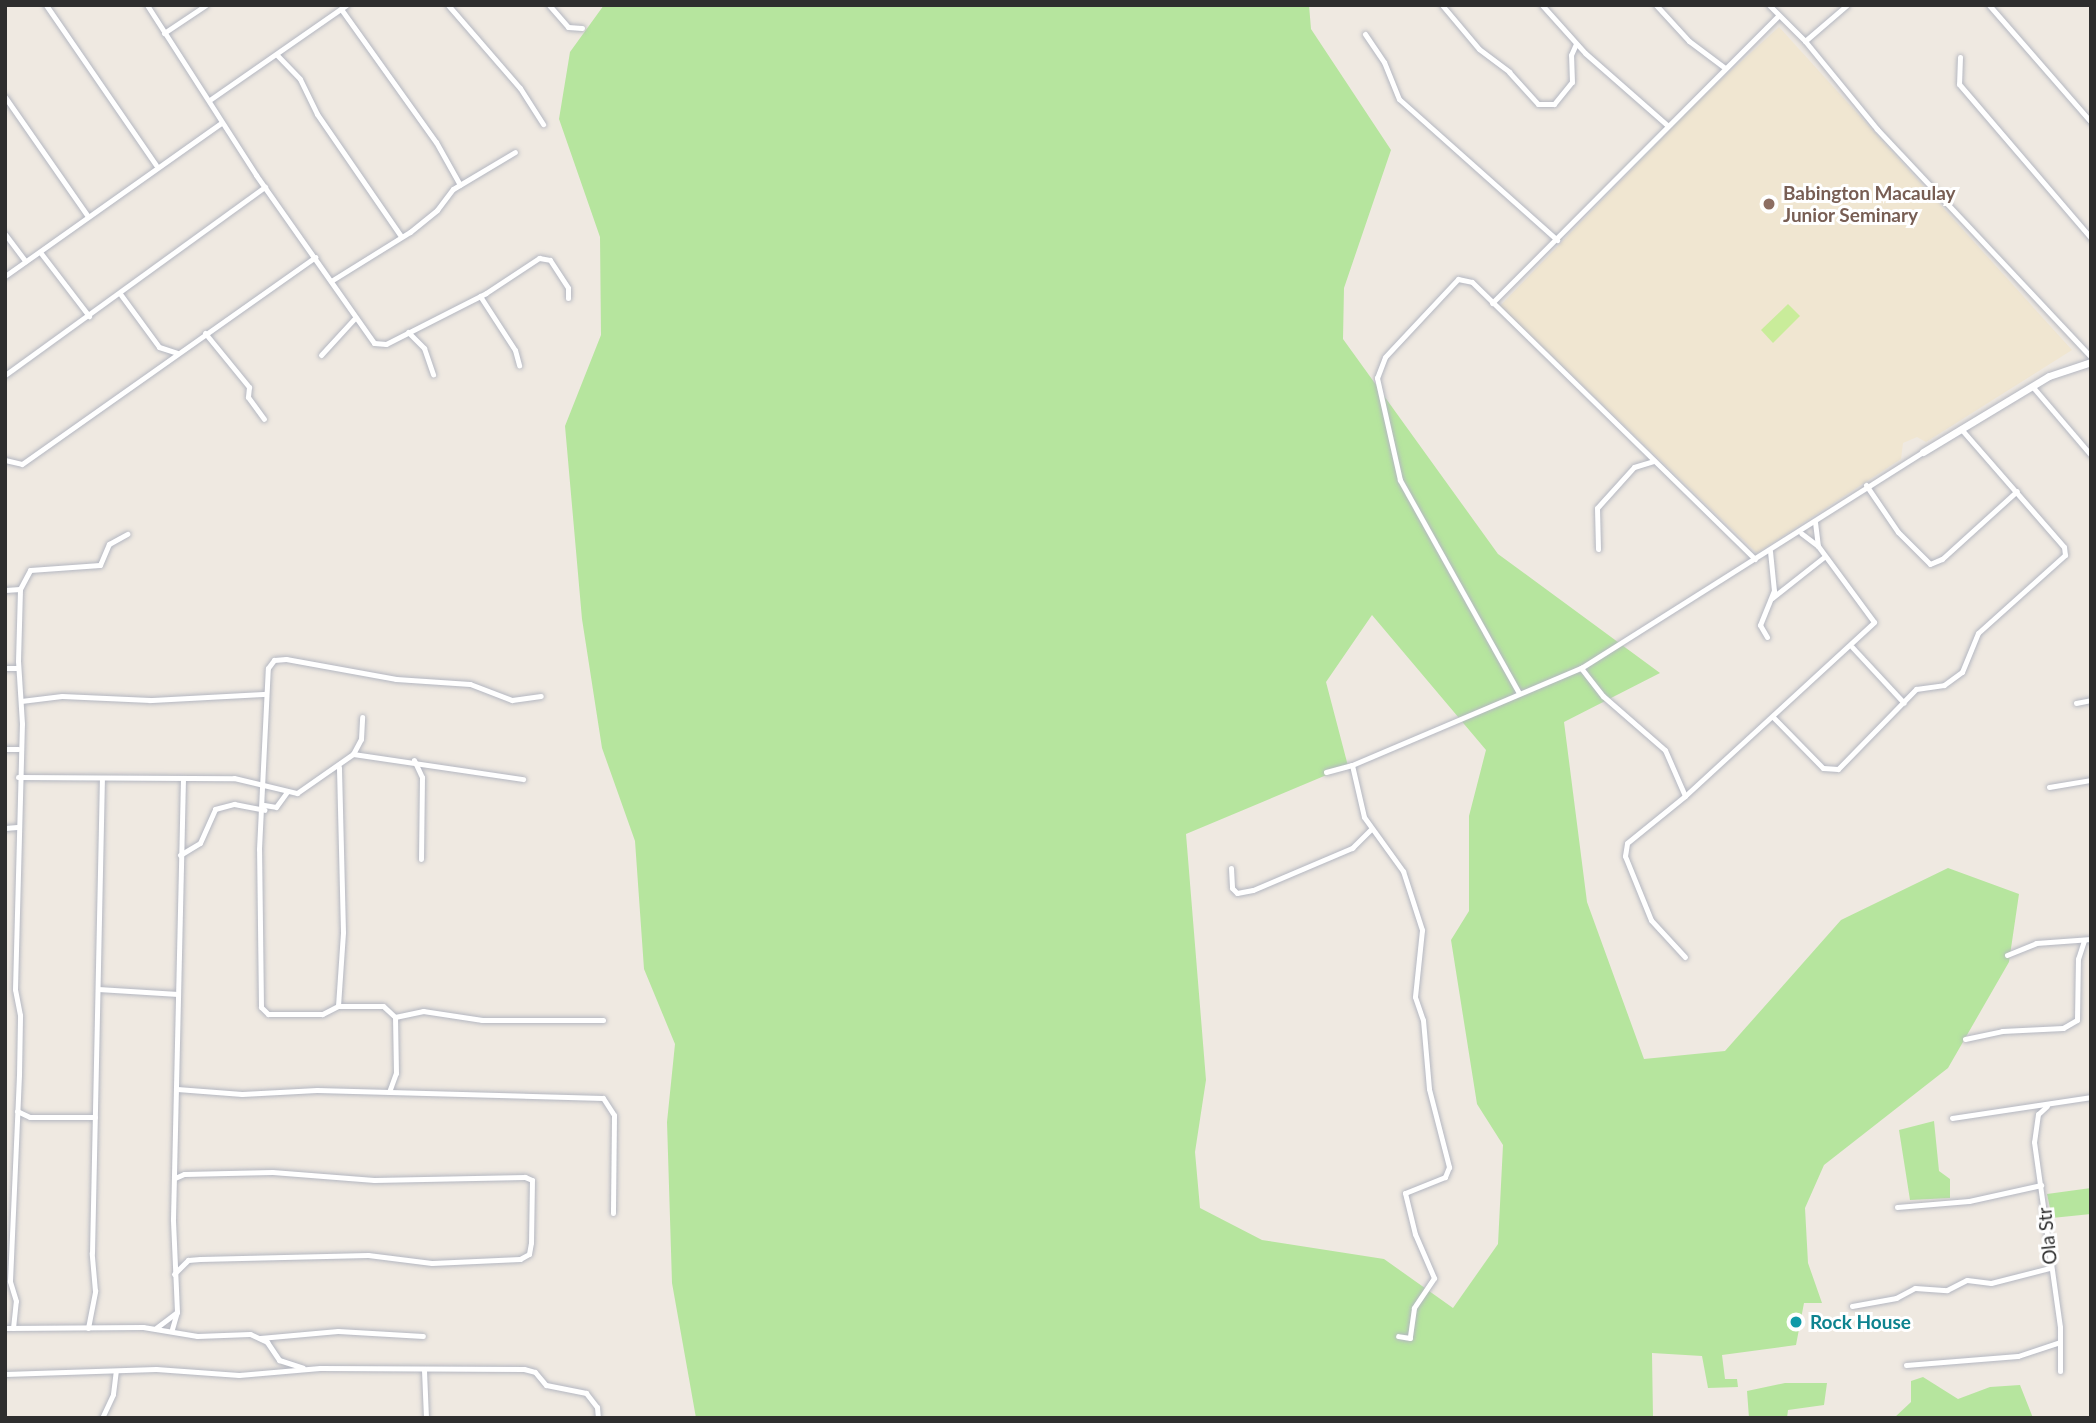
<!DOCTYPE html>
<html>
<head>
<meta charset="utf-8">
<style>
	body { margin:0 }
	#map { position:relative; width:2096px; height:1423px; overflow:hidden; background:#efe9e1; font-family:Lato,sans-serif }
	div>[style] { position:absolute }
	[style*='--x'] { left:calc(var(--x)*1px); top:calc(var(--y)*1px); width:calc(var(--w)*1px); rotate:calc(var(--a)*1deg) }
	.education>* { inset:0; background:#f0e6d1 }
	.green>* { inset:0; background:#b6e59e }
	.pitch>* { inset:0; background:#c9ec9a }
	.roads { filter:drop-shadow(0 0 2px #b4b7c1) drop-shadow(0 0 2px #b4b7c1) }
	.street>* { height:5px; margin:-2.5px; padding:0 2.5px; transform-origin:2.5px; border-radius:2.5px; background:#fff }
	.secondary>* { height:7px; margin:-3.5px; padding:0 3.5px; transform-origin:3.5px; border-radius:3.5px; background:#fff }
	.dots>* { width:19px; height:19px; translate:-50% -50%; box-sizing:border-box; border:4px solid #fff; border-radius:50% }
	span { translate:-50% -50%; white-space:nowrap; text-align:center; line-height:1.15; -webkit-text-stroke:6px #fff; paint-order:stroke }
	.education-label { font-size:19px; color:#785e54; font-weight:700 }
	.left { translate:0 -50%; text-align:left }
	.street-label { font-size:19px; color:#2e2e2e }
	.culture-label { font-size:19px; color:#0d838f; font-weight:700 }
	.frame { position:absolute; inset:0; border:7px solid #2e2e2e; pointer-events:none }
</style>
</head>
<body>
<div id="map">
	<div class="education">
		<div style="clip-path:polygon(1779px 27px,2072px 350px,1926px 442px,1917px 437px,1903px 443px,1901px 459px,1757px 553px,1500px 306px,1698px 101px)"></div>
	</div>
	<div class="green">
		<div style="clip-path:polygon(evenodd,604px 5px,1309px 5px,1311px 29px,1391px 150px,1344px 288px,1343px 339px,1498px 554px,1660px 673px,1564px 722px,1587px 902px,1644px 1059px,1725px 1051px,1841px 920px,1948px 868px,2019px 894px,2009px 962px,1948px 1068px,1824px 1165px,1805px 1208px,1808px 1263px,1822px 1303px,1804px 1303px,1796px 1345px,1722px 1355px,1725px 1379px,1737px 1379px,1738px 1387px,1708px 1388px,1702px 1356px,1652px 1353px,1653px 1418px,696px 1418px,672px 1283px,667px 1122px,675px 1044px,644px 969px,635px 841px,602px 748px,582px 619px,565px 426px,601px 335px,600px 237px,559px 119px,570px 52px,604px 5px,1372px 615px,1486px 750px,1469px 816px,1469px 911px,1451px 940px,1477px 1104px,1503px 1145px,1498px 1244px,1453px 1308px,1384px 1259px,1262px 1240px,1200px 1208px,1195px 1152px,1206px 1080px,1186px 834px,1348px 766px,1326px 682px,1372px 615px)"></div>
		<div style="clip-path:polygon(1934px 1121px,1939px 1171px,1950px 1179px,1950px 1198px,1910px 1200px,1899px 1130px)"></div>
		<div style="clip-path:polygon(2091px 1188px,2091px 1214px,2052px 1218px,2047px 1194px)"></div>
		<div style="clip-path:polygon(1923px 1377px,1958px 1399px,1990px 1387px,2020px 1385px,2033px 1418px,1894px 1418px,1911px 1402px,1911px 1381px)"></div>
		<div style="clip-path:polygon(1785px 1383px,1827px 1383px,1824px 1405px,1788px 1410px,1787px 1418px,1749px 1418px,1747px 1391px)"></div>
	</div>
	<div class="pitch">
		<div style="clip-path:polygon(1788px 304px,1800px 316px,1773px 343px,1761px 330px)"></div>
	</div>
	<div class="roads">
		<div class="street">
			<div style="--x:46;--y:5;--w:194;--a:55.5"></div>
			<div style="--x:147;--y:5;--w:202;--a:57.3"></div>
			<div style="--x:256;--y:175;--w:205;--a:54.9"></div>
			<div style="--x:374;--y:343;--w:12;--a:5"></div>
			<div style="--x:386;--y:344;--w:112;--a:-27"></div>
			<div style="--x:486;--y:293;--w:64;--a:-33.4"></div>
			<div style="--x:539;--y:258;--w:11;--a:10"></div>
			<div style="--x:550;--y:260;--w:33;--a:57"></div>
			<div style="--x:568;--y:288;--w:10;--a:90"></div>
			<div style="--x:448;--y:5;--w:110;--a:49.1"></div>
			<div style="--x:520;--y:88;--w:43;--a:57.4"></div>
			<div style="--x:549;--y:5;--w:29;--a:49"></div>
			<div style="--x:568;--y:27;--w:14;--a:4"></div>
			<div style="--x:1442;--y:5;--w:57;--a:49.9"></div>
			<div style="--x:1479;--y:49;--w:38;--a:37"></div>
			<div style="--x:1509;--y:72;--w:43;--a:47.8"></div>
			<div style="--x:1538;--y:104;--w:16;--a:0"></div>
			<div style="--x:1554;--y:104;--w:28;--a:-51"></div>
			<div style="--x:1572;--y:82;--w:27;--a:-92"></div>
			<div style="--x:1571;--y:55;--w:12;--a:-66"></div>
			<div style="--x:1542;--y:5;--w:64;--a:48.1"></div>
			<div style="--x:1585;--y:53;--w:109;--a:41.3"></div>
			<div style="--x:1656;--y:5;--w:49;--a:47.5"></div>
			<div style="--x:1689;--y:41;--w:45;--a:36.9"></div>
			<div style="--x:1769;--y:5;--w:51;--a:45"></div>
			<div style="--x:1805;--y:41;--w:114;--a:50.7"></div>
			<div style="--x:1877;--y:129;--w:313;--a:46.8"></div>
			<div style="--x:1989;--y:5;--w:155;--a:48.9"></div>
			<div style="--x:341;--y:9;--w:163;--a:54.5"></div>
			<div style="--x:436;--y:142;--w:49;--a:60.8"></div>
			<div style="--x:164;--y:33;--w:50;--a:-33.7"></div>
			<div style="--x:1365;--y:34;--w:34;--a:56"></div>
			<div style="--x:1384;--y:62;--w:40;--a:68"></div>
			<div style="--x:1399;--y:99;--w:212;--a:41.7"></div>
			<div style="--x:1805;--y:41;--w:55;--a:-40.6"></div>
			<div style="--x:277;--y:55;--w:33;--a:46"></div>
			<div style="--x:300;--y:79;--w:39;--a:64"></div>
			<div style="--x:317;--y:114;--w:148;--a:55.5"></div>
			<div style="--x:1960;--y:57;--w:27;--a:92"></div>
			<div style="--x:1959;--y:84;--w:203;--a:49.4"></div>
			<div style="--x:5;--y:97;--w:144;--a:55.2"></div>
			<div style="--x:211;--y:99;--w:165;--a:-34.8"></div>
			<div style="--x:5;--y:234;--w:34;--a:53"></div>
			<div style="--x:40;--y:252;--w:81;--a:52.6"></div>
			<div style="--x:5;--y:276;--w:265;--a:-35.3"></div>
			<div style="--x:331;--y:281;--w:93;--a:-31.8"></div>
			<div style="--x:410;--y:232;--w:35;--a:-39"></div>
			<div style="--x:437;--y:210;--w:26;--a:-53"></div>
			<div style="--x:453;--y:189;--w:72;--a:-30.8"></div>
			<div style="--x:121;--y:295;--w:64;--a:53.8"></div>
			<div style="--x:159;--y:347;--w:19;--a:18"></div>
			<div style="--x:480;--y:296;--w:64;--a:57.1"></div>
			<div style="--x:515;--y:350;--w:16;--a:75"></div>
			<div style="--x:1492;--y:303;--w:405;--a:-45.1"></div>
			<div style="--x:408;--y:332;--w:23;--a:45"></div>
			<div style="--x:424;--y:348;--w:28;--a:71"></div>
			<div style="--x:205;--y:333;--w:70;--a:50.8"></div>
			<div style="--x:249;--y:387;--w:10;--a:96"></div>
			<div style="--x:248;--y:397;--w:27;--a:54"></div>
			<div style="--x:321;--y:355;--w:49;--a:-47.5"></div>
			<div style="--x:5;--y:375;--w:321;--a:-35.9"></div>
			<div style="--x:2032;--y:386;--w:91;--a:49.5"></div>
			<div style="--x:5;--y:460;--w:17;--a:13"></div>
			<div style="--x:22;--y:464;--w:359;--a:-35.2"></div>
			<div style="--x:1866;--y:485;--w:57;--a:55.8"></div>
			<div style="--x:1898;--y:532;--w:45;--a:45"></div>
			<div style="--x:1930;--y:564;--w:13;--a:-23"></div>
			<div style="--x:1942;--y:559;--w:101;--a:-42.2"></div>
			<div style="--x:1815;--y:522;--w:24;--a:83"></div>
			<div style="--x:1598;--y:549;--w:41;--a:-91.4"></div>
			<div style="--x:1597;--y:508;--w:55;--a:-47.9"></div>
			<div style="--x:1634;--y:467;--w:21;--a:-17"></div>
			<div style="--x:5;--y:590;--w:15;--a:-4"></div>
			<div style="--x:1772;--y:598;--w:66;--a:-38.3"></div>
			<div style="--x:1767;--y:637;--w:14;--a:-120"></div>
			<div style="--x:1760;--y:625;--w:37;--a:-68"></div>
			<div style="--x:1774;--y:591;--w:40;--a:-95.7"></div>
			<div style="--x:1852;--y:647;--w:76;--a:47.1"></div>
			<div style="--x:5;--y:668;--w:13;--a:0"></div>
			<div style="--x:1581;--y:668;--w:36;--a:52"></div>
			<div style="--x:1603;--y:696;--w:82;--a:41.1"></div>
			<div style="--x:1665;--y:750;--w:50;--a:66.5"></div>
			<div style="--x:1519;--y:693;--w:244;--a:-119.2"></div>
			<div style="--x:1400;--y:480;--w:105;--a:-102.7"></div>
			<div style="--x:1377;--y:378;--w:22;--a:-69"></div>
			<div style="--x:1385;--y:357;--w:107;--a:-46.9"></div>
			<div style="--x:1458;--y:279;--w:14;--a:12"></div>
			<div style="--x:1472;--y:282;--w:396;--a:44.4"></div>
			<div style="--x:21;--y:701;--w:41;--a:-7"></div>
			<div style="--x:62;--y:696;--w:88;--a:2.6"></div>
			<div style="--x:150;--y:700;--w:115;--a:-3"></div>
			<div style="--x:2076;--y:703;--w:15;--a:-11"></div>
			<div style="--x:1773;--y:717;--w:71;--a:45.6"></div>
			<div style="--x:1823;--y:768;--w:15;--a:4"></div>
			<div style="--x:1838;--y:769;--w:112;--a:-45.7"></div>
			<div style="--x:1916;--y:689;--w:28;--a:-8"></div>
			<div style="--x:1944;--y:685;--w:22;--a:-36"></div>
			<div style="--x:1962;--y:672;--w:42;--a:-67.7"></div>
			<div style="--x:1978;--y:633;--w:117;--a:-41.9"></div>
			<div style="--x:2065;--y:555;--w:8;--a:-97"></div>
			<div style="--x:2064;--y:547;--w:157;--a:-131.1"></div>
			<div style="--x:5;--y:749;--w:13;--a:0"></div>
			<div style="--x:353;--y:754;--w:172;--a:8.4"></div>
			<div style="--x:414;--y:760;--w:19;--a:65"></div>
			<div style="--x:422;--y:777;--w:82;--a:90.7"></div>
			<div style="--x:1352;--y:765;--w:53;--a:77"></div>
			<div style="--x:1364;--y:817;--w:67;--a:54.2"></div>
			<div style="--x:1403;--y:871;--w:62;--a:72.1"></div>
			<div style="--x:1422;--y:930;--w:67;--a:96"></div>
			<div style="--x:1415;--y:997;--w:24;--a:71"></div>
			<div style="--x:1423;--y:1020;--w:69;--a:85"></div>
			<div style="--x:1429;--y:1089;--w:81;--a:75.6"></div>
			<div style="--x:1449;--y:1167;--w:11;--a:112"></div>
			<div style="--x:1445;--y:1177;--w:43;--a:158.2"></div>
			<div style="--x:1405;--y:1193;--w:42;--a:76.3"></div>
			<div style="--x:1415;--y:1234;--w:48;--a:66.6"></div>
			<div style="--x:1434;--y:1278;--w:36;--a:124"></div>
			<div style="--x:1414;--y:1308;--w:30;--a:98"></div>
			<div style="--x:1410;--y:1338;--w:12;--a:-171"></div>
			<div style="--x:1326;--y:772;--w:27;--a:-15"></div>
			<div style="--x:1352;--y:765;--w:249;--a:-23"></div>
			<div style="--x:1581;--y:668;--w:404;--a:-32.3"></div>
			<div style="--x:18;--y:777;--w:216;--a:0.3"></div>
			<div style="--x:234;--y:778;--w:65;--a:13.4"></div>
			<div style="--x:297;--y:793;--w:68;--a:-34.9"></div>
			<div style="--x:353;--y:754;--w:17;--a:-62"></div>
			<div style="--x:361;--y:739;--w:22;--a:-87"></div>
			<div style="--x:2049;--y:787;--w:43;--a:-9.5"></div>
			<div style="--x:264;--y:805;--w:12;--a:9"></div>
			<div style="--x:276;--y:807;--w:19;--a:-54"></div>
			<div style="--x:5;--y:828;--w:12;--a:-5"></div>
			<div style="--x:180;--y:855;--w:23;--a:-31"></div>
			<div style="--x:200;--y:843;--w:37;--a:-66"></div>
			<div style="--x:215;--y:809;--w:20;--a:-15"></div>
			<div style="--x:234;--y:804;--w:31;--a:11"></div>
			<div style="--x:1231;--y:868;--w:20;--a:87"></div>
			<div style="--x:1232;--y:888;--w:7;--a:45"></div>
			<div style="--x:1237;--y:893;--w:16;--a:-11"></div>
			<div style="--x:1253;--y:890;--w:108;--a:-23"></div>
			<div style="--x:1352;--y:848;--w:27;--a:-45"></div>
			<div style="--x:2007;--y:955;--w:31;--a:-22"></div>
			<div style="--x:2036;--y:943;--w:55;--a:-4.2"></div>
			<div style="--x:1685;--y:957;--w:50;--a:-132.6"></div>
			<div style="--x:1651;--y:920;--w:69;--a:-112.1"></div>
			<div style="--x:1625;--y:856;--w:13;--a:-81"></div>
			<div style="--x:1627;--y:843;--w:75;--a:-39"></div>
			<div style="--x:1685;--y:796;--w:257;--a:-42.6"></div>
			<div style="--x:1874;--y:622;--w:94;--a:-126.4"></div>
			<div style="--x:1818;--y:546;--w:21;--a:-143"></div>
			<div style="--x:98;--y:989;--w:80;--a:3.6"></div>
			<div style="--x:338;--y:1006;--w:74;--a:-86.1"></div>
			<div style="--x:343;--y:932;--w:165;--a:-91.4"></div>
			<div style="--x:395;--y:1017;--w:29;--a:-12"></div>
			<div style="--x:423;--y:1011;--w:60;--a:8.7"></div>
			<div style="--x:482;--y:1020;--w:121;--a:0"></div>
			<div style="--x:1965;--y:1039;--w:38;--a:-12"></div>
			<div style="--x:2002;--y:1031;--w:61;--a:-2.8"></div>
			<div style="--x:2063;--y:1028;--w:16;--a:-30"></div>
			<div style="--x:2077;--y:1020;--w:61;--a:-89.1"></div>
			<div style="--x:2078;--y:959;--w:20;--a:-72"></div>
			<div style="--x:177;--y:1089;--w:65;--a:4.4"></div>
			<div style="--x:242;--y:1094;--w:75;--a:-3.1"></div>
			<div style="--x:317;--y:1090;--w:286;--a:1.6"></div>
			<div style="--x:603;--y:1098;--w:20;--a:57"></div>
			<div style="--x:614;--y:1115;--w:98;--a:90.6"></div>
			<div style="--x:389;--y:1092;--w:20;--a:-70"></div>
			<div style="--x:396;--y:1073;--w:56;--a:-91"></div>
			<div style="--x:395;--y:1017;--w:16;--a:-137"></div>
			<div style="--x:383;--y:1006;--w:45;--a:180"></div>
			<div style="--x:338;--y:1006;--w:18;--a:153"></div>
			<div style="--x:322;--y:1014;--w:54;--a:180"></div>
			<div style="--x:268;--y:1014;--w:10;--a:-135"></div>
			<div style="--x:261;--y:1007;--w:158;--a:-90.7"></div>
			<div style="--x:259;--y:849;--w:181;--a:-87.2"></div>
			<div style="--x:268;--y:668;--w:10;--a:-53"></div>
			<div style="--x:274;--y:660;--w:12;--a:-5"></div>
			<div style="--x:286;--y:659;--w:112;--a:10.3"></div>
			<div style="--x:396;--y:679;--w:74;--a:3.9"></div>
			<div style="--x:470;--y:684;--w:45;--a:20.9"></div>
			<div style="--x:512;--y:700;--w:29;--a:-8"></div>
			<div style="--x:2047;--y:1106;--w:12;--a:138"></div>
			<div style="--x:2038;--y:1114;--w:28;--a:98"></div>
			<div style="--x:2034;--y:1142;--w:187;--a:82"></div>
			<div style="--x:2060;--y:1327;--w:44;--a:90"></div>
			<div style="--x:17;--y:1111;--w:14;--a:25"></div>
			<div style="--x:30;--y:1117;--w:65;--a:0"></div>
			<div style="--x:1952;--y:1118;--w:141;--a:-8.6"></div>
			<div style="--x:1897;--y:1207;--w:72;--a:-4.8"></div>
			<div style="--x:1969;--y:1201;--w:74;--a:-12.5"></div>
			<div style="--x:174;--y:1274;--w:20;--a:-45"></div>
			<div style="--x:188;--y:1260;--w:12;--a:-5"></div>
			<div style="--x:200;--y:1259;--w:168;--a:-1.4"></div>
			<div style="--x:368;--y:1255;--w:64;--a:7.1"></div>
			<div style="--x:432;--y:1263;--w:88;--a:-2.6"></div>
			<div style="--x:520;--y:1259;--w:10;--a:-29"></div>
			<div style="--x:529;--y:1254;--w:11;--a:-80"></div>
			<div style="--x:531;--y:1243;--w:63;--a:-89.1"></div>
			<div style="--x:532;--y:1180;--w:8;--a:-157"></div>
			<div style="--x:525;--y:1177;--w:151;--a:178.9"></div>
			<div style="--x:374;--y:1180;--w:102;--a:-175.5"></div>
			<div style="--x:272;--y:1172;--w:88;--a:178.7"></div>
			<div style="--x:184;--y:1174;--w:10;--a:156"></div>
			<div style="--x:1852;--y:1306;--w:45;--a:-10.3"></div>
			<div style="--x:1896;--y:1298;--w:21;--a:-28"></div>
			<div style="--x:1915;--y:1288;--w:32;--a:4"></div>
			<div style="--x:1947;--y:1290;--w:22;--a:-27"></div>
			<div style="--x:1967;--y:1280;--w:24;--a:7"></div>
			<div style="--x:1991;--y:1283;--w:61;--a:-14.3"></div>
			<div style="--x:5;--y:1328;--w:138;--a:-0.4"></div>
			<div style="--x:143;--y:1327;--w:55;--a:9.5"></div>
			<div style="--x:197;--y:1336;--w:53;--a:-2.2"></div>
			<div style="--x:250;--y:1334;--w:19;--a:25"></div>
			<div style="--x:267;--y:1342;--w:22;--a:56"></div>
			<div style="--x:279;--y:1360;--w:25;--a:18"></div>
			<div style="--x:13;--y:1328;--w:27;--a:-84"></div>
			<div style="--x:16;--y:1301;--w:21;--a:-107"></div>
			<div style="--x:10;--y:1281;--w:206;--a:-87.5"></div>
			<div style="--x:19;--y:1075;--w:60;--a:-89"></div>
			<div style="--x:20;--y:1015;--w:26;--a:-101"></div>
			<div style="--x:15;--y:989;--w:265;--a:-88.5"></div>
			<div style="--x:22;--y:724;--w:63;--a:-93.6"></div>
			<div style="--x:18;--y:661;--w:72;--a:-88.4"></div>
			<div style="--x:20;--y:589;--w:21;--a:-62"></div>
			<div style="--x:30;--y:570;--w:70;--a:-4.1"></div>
			<div style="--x:100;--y:565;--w:23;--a:-67"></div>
			<div style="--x:109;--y:544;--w:21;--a:-29"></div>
			<div style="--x:88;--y:1328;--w:38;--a:-79"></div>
			<div style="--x:95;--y:1291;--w:38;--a:-95"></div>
			<div style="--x:92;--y:1253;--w:473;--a:-88.8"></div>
			<div style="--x:156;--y:1328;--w:26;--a:-37"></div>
			<div style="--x:172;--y:1329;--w:18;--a:-74"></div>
			<div style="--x:177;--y:1312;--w:93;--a:-92.5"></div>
			<div style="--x:173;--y:1219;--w:440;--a:-88.7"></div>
			<div style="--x:260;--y:1338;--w:78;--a:-5.1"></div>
			<div style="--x:338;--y:1331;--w:85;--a:3.4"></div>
			<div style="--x:1906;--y:1365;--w:112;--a:-4.6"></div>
			<div style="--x:2018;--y:1356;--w:44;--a:-18.4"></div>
			<div style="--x:424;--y:1370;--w:48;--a:87.6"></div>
			<div style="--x:5;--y:1374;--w:151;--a:-1.9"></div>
			<div style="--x:156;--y:1369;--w:83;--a:4.1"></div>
			<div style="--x:239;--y:1375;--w:81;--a:-4.9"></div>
			<div style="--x:320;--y:1368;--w:204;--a:0.3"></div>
			<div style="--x:524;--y:1369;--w:11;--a:15"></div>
			<div style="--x:535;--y:1372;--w:17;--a:50"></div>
			<div style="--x:546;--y:1385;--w:41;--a:11.3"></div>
			<div style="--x:586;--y:1393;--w:18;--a:52"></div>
			<div style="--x:597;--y:1407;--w:11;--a:85"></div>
			<div style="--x:102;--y:1418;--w:26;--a:-65"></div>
			<div style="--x:113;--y:1394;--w:23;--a:-83"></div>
		</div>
		<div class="secondary">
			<div style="--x:1923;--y:452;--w:147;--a:-31.1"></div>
			<div style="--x:2049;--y:376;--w:44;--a:-18.4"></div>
		</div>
	</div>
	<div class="dots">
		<div style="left:1769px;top:204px;background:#8d6e63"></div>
		<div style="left:1796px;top:1322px;background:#0f9aa8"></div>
	</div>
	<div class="education-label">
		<span class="left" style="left:1783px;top:204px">Babington Macaulay<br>Junior Seminary</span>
	</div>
	<div class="street-label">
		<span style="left:2047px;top:1236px;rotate:-96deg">Ola Str</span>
	</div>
	<div class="culture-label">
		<span class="left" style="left:1810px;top:1322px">Rock House</span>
	</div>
	<div class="frame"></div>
</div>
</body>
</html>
